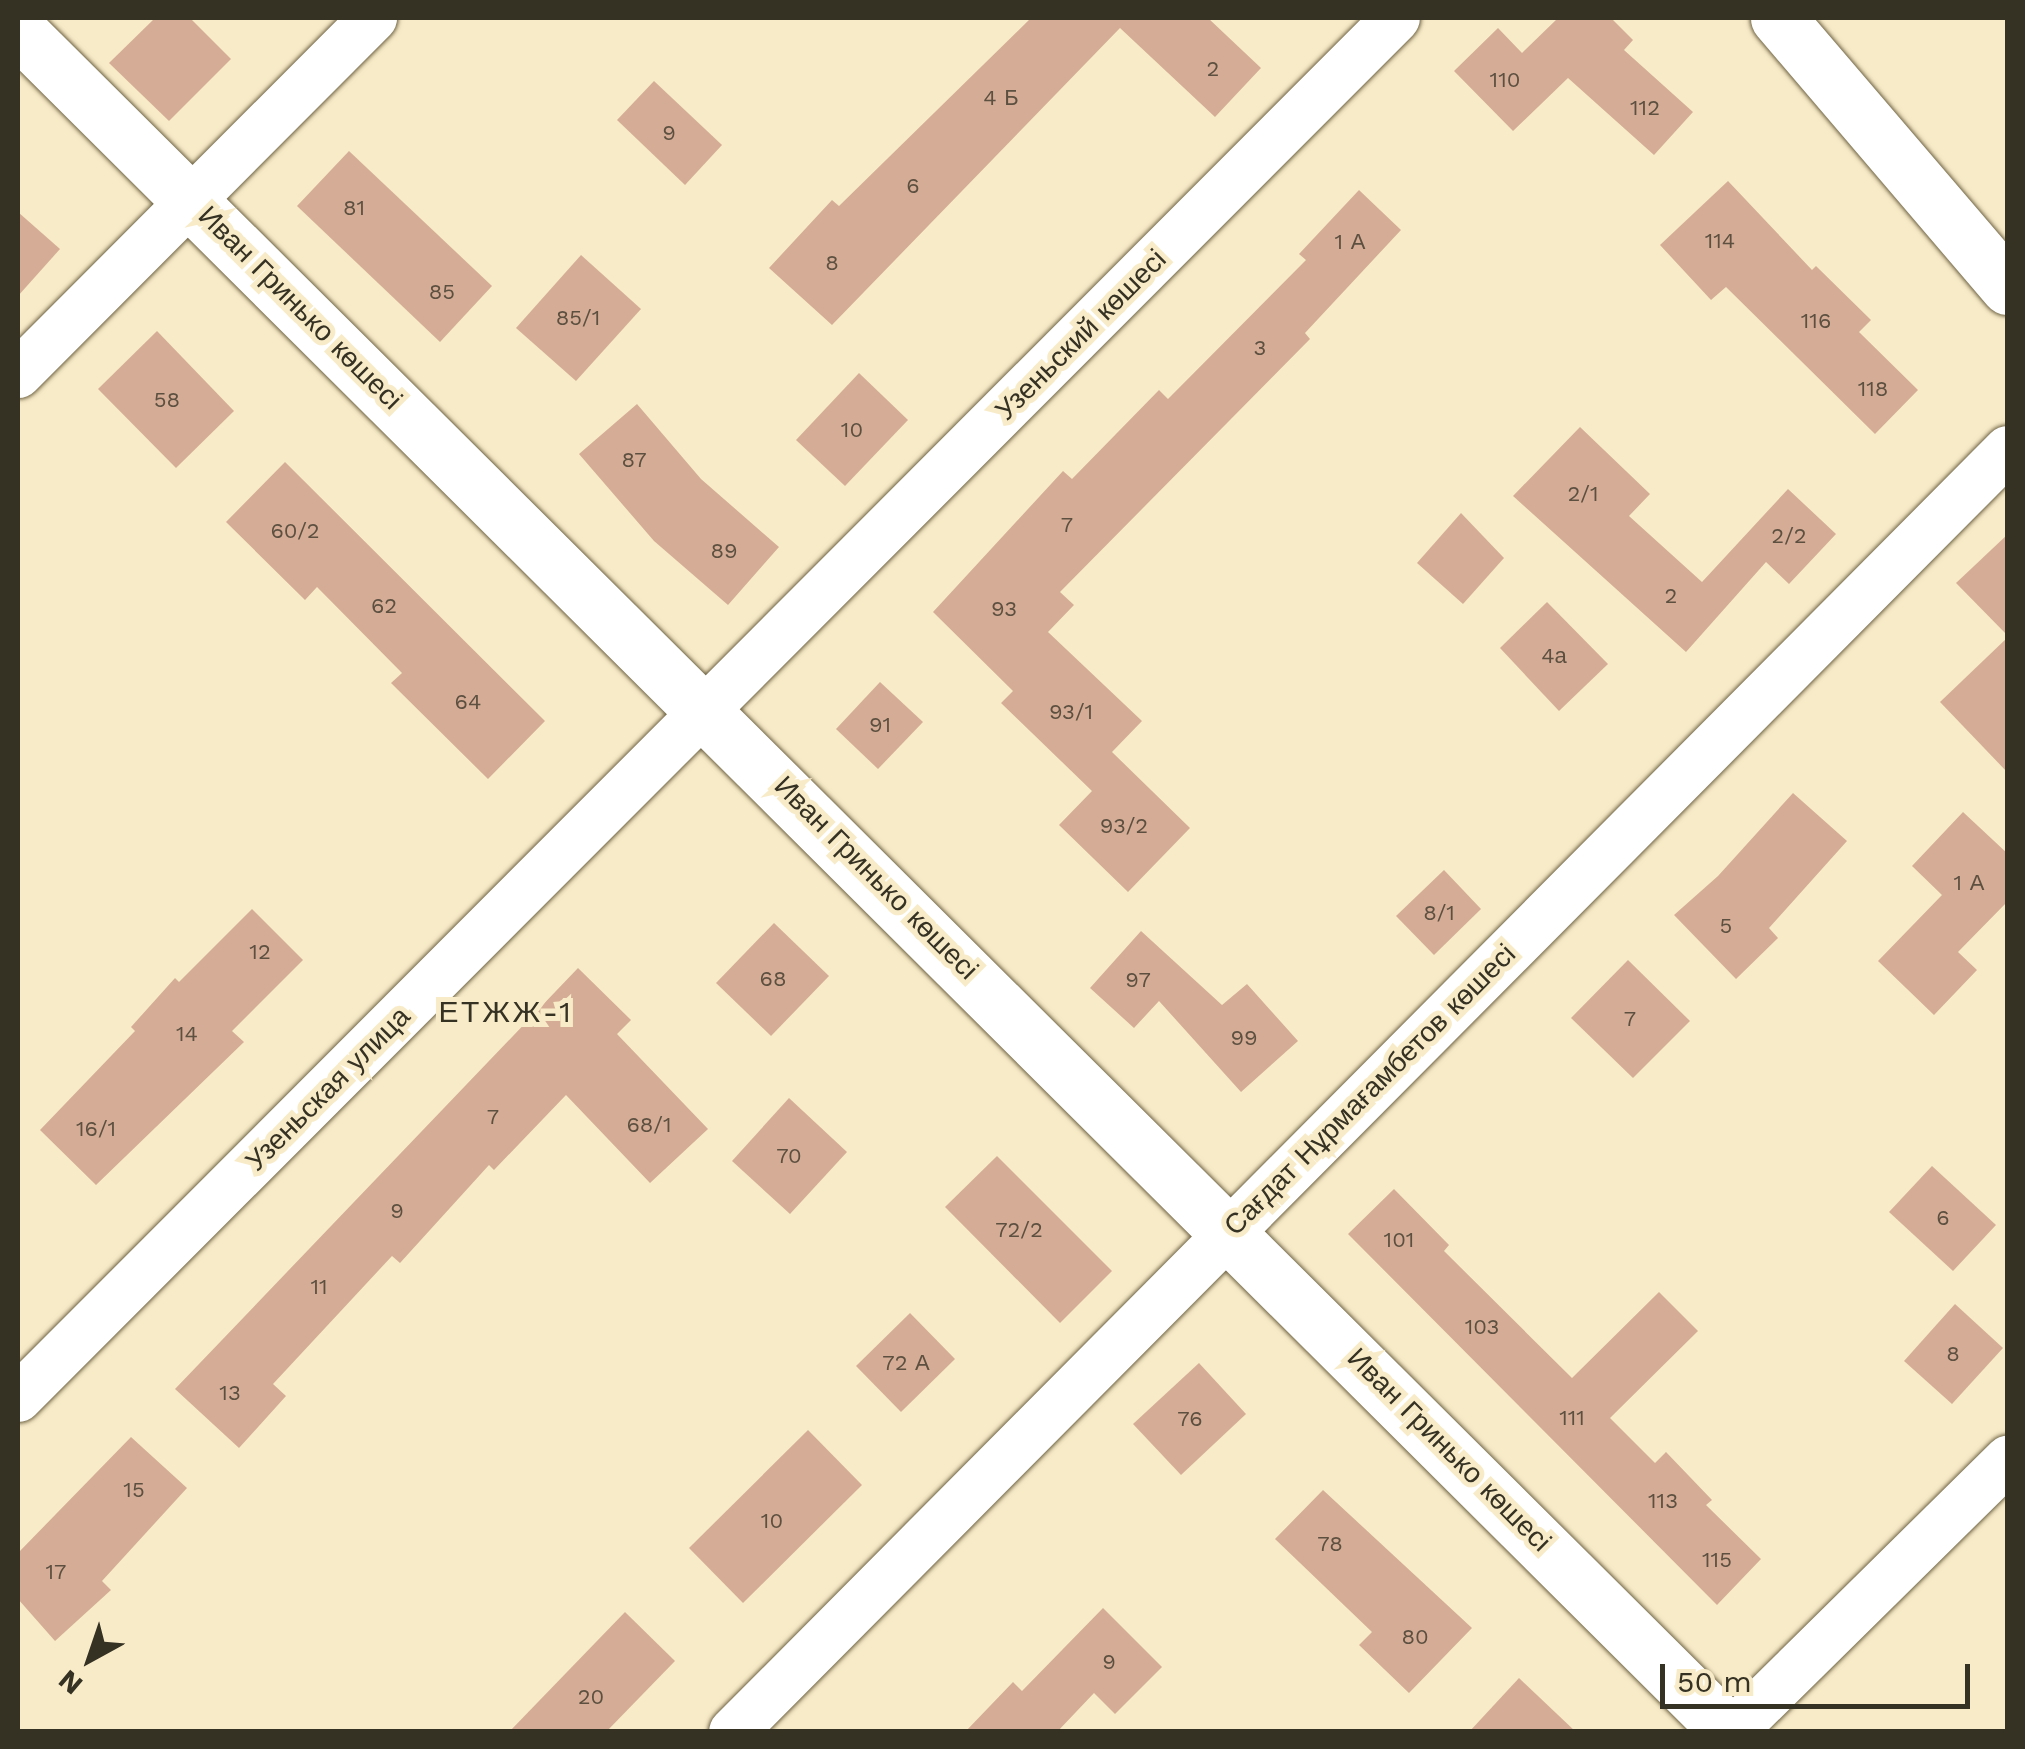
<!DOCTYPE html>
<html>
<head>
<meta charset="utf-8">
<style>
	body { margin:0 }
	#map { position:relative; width:2025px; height:1749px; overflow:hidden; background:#f8ebc8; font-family:"Work Sans",sans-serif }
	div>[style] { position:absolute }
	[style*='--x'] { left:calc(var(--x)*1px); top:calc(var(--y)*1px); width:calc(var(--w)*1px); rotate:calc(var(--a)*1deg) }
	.building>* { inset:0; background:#d5ad96 }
	.roads { filter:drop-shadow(0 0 2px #6e6344) drop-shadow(0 0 2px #6e6344) }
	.minor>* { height:48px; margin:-24px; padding:0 24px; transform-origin:24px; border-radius:24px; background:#fff }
	.tertiary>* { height:55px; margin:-27.5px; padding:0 27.5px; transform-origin:27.5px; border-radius:27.5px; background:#fff }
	span { translate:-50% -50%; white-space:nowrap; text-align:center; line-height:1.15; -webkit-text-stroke:10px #f8ebc8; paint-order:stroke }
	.number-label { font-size:22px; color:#5d5040 }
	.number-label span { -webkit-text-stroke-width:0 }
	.street-label { font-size:28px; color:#353123 }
	.neighbourhood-label { font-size:30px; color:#353123; letter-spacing:2.5px }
	.frame { position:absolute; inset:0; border:20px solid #353123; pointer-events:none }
	.north { position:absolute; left:40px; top:1609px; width:100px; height:100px; -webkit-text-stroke:8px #f8ebc8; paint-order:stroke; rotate:220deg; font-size:28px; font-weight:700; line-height:40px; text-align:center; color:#353123 }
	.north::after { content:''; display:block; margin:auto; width:35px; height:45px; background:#353123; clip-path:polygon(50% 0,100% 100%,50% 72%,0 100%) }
	.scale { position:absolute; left:1660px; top:1664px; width:310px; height:45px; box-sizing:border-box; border:5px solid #353123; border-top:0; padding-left:12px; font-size:30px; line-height:35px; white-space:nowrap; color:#353123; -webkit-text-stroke:8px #f8ebc8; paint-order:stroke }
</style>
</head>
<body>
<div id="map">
	<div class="building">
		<div style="clip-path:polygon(155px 18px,190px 18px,231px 59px,169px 121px,109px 63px)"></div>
		<div style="clip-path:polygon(1031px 18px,1208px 18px,1261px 68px,1215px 117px,1120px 28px,832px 325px,769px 268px,832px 200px,839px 206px)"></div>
		<div style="clip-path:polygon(1558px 18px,1611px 18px,1633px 40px,1624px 50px,1693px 112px,1654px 155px,1568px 78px,1513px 131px,1454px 71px,1498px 28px,1522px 53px)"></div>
		<div style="clip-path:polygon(654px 81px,722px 145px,685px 185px,617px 120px)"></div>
		<div style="clip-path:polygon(349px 151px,492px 286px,440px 342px,297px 206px)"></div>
		<div style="clip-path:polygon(1728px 181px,1812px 270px,1816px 266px,1871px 320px,1859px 332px,1918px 390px,1875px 434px,1726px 287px,1711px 300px,1660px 245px)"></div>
		<div style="clip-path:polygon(1359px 190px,1401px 230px,1305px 333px,1310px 339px,1060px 592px,1074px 605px,1048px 632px,1142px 721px,1112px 752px,1190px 828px,1128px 892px,1059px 825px,1092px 791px,1001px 703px,1013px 691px,933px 612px,1063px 471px,1072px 479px,1159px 390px,1168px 399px,1306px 260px,1299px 254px)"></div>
		<div style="clip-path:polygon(18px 212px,60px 249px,18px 296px)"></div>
		<div style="clip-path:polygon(581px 255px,641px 309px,576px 381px,516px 328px)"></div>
		<div style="clip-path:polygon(157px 331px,234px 411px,176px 468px,98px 389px)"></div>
		<div style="clip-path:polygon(859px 373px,908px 420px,845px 486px,796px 440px)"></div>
		<div style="clip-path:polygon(637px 404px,701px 479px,779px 547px,728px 605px,654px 541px,579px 454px)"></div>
		<div style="clip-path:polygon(1580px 427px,1650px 494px,1629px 516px,1702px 582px,1788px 489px,1836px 534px,1789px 584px,1766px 562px,1686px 652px,1513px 496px)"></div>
		<div style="clip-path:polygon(285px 462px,545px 721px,488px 779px,391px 683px,402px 673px,317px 587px,305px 600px,226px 522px)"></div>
		<div style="clip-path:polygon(1461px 513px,1504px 558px,1463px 604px,1417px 563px)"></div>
		<div style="clip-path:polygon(2008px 534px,2008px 636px,1956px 583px)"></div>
		<div style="clip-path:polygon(1547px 602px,1608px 664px,1559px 711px,1500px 648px)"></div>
		<div style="clip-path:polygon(2008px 637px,2008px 773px,1940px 702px)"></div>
		<div style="clip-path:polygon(880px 682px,923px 722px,878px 769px,836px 729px)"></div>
		<div style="clip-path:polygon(1793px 793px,1847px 841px,1769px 928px,1778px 938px,1736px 979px,1674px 915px,1718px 876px)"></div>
		<div style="clip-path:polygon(1963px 812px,2008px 854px,2008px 901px,1958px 952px,1977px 970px,1934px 1015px,1878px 961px,1942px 895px,1912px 866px)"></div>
		<div style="clip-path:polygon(1444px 870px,1481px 909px,1434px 955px,1396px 916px)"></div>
		<div style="clip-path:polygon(252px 909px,303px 960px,232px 1031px,244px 1042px,96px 1185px,40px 1130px,135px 1031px,131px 1027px,175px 978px,179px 982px)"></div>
		<div style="clip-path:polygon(774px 923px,829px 976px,771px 1036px,716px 983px)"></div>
		<div style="clip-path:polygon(1141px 931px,1222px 1005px,1247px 984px,1298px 1041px,1241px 1092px,1159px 1001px,1134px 1028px,1090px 988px)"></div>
		<div style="clip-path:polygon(1628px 960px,1690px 1021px,1633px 1078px,1571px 1018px)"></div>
		<div style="clip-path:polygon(578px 968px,631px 1020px,617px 1034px,708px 1129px,650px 1183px,566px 1095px,494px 1170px,489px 1165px,400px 1263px,392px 1256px,273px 1384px,286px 1396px,239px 1448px,175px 1389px)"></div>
		<div style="clip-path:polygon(789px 1098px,847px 1152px,790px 1214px,732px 1161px)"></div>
		<div style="clip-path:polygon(997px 1156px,1112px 1271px,1060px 1323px,945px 1207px)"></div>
		<div style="clip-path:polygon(1932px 1166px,1996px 1225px,1953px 1271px,1889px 1212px)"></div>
		<div style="clip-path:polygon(1394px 1189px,1449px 1245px,1444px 1251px,1572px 1378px,1659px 1292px,1698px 1331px,1610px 1418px,1655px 1463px,1666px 1452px,1712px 1500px,1706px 1505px,1761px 1559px,1717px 1605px,1348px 1234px)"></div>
		<div style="clip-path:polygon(1955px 1304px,2003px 1348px,1952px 1404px,1904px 1361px)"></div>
		<div style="clip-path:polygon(910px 1313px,955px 1359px,901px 1412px,856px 1366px)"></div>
		<div style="clip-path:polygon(1199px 1363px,1246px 1414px,1181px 1475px,1133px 1424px)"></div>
		<div style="clip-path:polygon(808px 1430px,862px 1485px,743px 1603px,689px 1548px)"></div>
		<div style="clip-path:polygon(131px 1437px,187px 1488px,102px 1581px,111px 1590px,55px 1641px,18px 1599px,18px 1553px)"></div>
		<div style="clip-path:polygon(1323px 1490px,1472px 1628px,1409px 1693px,1359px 1645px,1372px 1632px,1275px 1539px)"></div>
		<div style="clip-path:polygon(1103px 1608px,1162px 1667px,1115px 1714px,1094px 1693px,1057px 1732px,965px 1732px,1013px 1682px,1022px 1691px)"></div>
		<div style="clip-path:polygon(625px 1612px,675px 1661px,606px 1732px,509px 1732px)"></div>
		<div style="clip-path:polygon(1519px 1678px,1576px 1732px,1469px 1732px)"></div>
	</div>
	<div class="roads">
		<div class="minor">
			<div style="--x:18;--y:374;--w:503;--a:-45.08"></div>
			<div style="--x:18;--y:1398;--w:1950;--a:-45.04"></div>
			<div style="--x:733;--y:1732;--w:1808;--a:-45.16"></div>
			<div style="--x:1732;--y:1732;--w:388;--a:-44.6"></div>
		</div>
		<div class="tertiary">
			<div style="--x:1778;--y:18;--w:354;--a:49.5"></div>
			<div style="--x:18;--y:30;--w:2413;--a:44.85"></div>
		</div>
	</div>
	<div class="number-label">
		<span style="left:1213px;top:69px">2</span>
		<span style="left:1505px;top:80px">110</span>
		<span style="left:1001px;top:98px">4 Б</span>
		<span style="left:1645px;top:108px">112</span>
		<span style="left:669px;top:133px">9</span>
		<span style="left:913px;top:186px">6</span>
		<span style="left:354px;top:208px">81</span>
		<span style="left:1720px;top:241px">114</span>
		<span style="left:1350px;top:242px">1 А</span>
		<span style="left:832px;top:263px">8</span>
		<span style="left:442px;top:292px">85</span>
		<span style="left:578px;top:318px">85/1</span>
		<span style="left:1816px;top:321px">116</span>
		<span style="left:1260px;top:348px">3</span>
		<span style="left:1873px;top:389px">118</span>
		<span style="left:167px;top:400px">58</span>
		<span style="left:852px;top:430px">10</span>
		<span style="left:634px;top:460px">87</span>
		<span style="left:1583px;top:494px">2/1</span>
		<span style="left:1067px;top:525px">7</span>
		<span style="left:295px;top:531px">60/2</span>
		<span style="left:1789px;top:536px">2/2</span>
		<span style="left:724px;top:551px">89</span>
		<span style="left:1671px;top:596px">2</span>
		<span style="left:384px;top:606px">62</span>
		<span style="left:1004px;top:609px">93</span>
		<span style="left:1554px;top:656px">4а</span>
		<span style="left:468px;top:702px">64</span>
		<span style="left:1071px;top:712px">93/1</span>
		<span style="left:880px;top:725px">91</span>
		<span style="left:1124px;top:826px">93/2</span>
		<span style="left:1969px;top:883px">1 А</span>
		<span style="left:1439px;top:913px">8/1</span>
		<span style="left:1726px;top:926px">5</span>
		<span style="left:260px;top:952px">12</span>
		<span style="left:773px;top:979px">68</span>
		<span style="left:1138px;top:980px">97</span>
		<span style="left:1630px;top:1019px">7</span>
		<span style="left:187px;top:1034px">14</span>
		<span style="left:1244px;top:1038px">99</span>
		<span style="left:493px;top:1117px">7</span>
		<span style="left:649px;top:1125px">68/1</span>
		<span style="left:96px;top:1129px">16/1</span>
		<span style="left:789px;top:1156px">70</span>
		<span style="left:397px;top:1211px">9</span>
		<span style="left:1943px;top:1218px">6</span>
		<span style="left:1019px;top:1230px">72/2</span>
		<span style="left:1399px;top:1240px">101</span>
		<span style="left:319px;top:1287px">11</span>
		<span style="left:1482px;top:1327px">103</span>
		<span style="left:1953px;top:1354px">8</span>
		<span style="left:906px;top:1363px">72 А</span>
		<span style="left:230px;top:1393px">13</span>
		<span style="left:1572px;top:1418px">111</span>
		<span style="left:1190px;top:1419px">76</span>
		<span style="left:134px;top:1490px">15</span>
		<span style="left:1663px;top:1501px">113</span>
		<span style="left:772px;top:1521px">10</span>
		<span style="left:1330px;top:1544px">78</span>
		<span style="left:1717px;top:1560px">115</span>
		<span style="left:56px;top:1572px">17</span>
		<span style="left:1415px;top:1637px">80</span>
		<span style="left:1109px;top:1662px">9</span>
		<span style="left:591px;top:1697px">20</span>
	</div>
	<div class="street-label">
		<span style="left:300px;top:308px;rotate:45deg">Иван Гринько көшесі</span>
		<span style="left:1081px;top:335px;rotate:-45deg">Узеньский көшесі</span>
		<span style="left:876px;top:878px;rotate:45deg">Иван Гринько көшесі</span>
		<span style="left:328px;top:1089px;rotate:-45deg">Узеньская улица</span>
		<span style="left:1370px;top:1090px;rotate:-45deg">Сағдат Нұрмағамбетов көшесі</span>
		<span style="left:1449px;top:1450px;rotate:45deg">Иван Гринько көшесі</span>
	</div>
	<div class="neighbourhood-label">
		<span style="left:506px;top:1012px">ЕТЖЖ-1</span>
	</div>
	<div class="frame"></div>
	<div class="north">N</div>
	<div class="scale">50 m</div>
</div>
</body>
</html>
